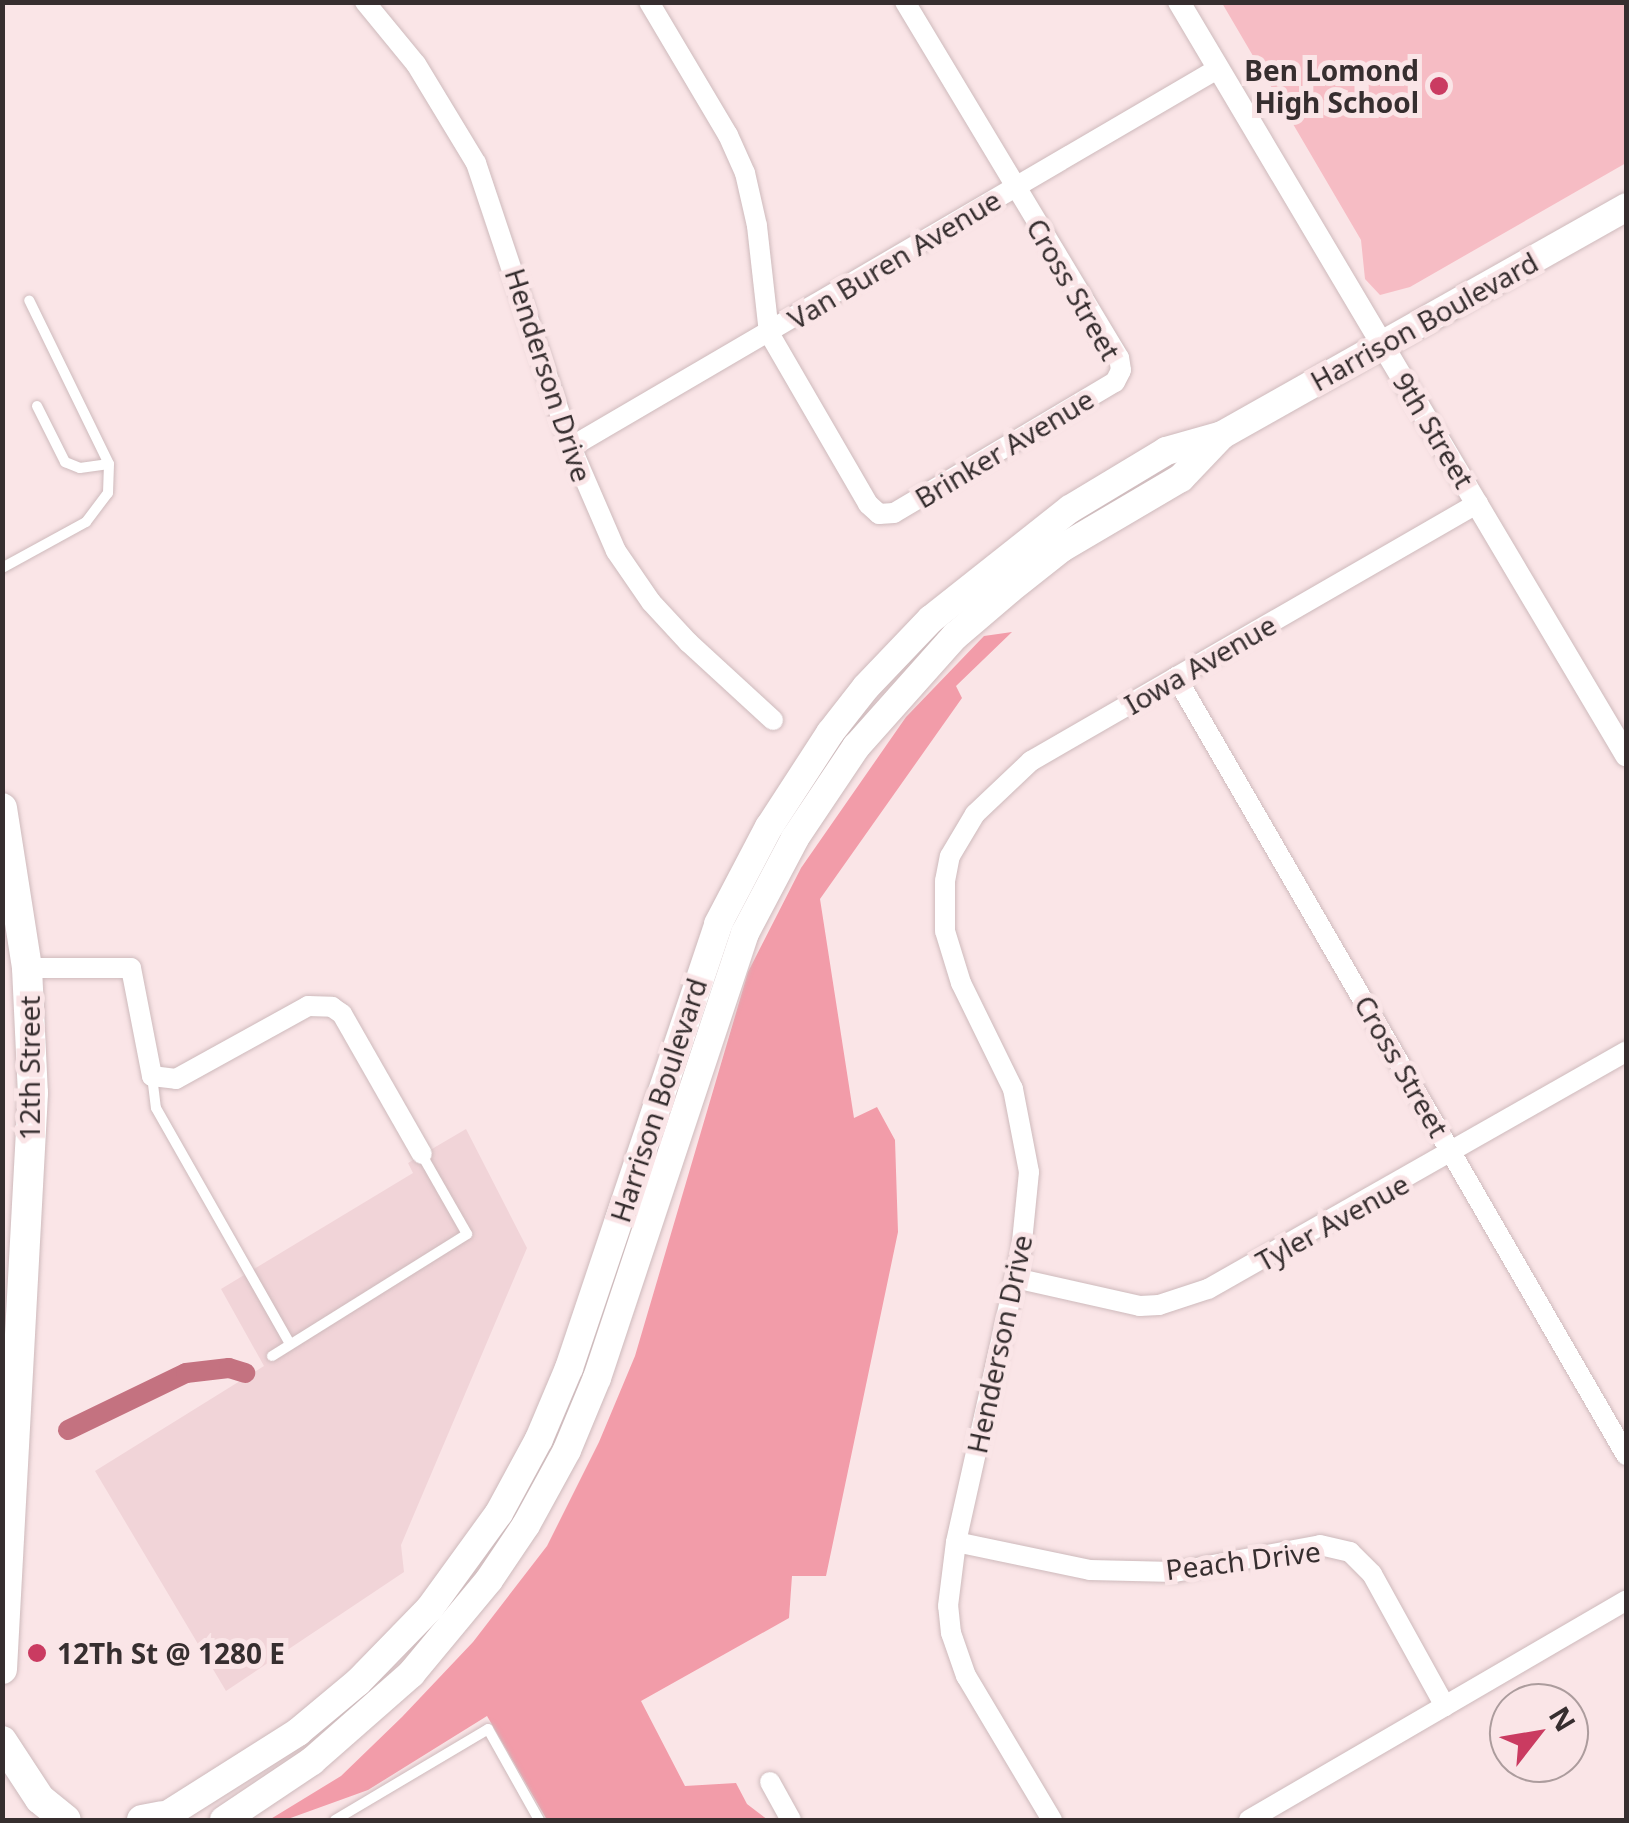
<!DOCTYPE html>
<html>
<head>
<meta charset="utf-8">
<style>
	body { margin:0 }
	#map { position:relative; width:1629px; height:1823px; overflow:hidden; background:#fae5e7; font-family:"Noto Sans",sans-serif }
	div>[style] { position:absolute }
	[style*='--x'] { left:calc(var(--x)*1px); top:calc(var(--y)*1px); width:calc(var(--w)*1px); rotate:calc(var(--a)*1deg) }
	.built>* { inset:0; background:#f1d4d8 }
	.green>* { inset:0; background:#f6bcc4 }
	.forest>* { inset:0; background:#f29ca9 }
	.canal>* { height:20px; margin:-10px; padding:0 10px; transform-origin:10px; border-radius:10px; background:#c47280 }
	.roads { filter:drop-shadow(0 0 2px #cebabc) drop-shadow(0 0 2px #cebabc) }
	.service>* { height:10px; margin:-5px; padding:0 5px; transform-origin:5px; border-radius:5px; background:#fff }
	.minor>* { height:20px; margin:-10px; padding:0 10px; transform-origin:10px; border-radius:10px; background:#fff }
	.tertiary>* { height:22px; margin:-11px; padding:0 11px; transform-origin:11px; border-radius:11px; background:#fff }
	.secondary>* { height:28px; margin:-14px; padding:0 14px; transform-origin:14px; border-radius:14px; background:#fff }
	.primary>* { height:30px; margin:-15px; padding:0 15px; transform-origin:15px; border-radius:15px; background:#fff }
	.dots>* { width:28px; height:28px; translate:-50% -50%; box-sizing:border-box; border:5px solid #fae5e7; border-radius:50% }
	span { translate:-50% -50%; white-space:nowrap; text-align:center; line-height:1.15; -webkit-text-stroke:10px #fae5e7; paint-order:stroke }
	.poi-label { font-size:28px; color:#362e2f; font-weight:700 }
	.right { translate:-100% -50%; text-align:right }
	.left { translate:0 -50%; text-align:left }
	.street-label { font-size:28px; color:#362e2f }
	.frame { position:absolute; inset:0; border:5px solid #362e2f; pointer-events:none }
	.north { position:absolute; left:1489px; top:1683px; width:100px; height:100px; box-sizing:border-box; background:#fae5e7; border:2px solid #ac9c9d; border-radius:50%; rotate:59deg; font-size:28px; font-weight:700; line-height:40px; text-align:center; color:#362e2f }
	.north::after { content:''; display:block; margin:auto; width:35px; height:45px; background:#ca3b61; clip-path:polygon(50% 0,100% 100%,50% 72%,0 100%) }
</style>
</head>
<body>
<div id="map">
	<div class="built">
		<div style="clip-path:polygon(466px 1129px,527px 1248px,401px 1545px,404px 1572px,226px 1691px,95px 1471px,264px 1366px,221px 1289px,413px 1173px,408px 1163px)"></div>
	</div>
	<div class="green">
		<div style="clip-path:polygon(1222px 3px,1626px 3px,1626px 163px,1410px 287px,1380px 295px,1365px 279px,1361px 240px)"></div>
	</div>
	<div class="forest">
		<div style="clip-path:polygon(1012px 632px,956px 686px,962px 698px,820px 899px,854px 1118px,877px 1107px,895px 1140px,898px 1232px,826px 1576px,792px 1576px,789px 1618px,641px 1701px,685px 1786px,736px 1783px,747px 1804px,768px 1820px,547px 1820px,487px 1716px,368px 1790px,285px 1820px,269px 1820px,341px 1776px,402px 1717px,473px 1642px,547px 1546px,599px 1442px,635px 1356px,748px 972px,801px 868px,906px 717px,984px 636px)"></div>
	</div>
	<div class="canal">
		<div style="--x:68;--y:1430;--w:131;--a:-25.8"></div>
		<div style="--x:186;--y:1373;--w:43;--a:-6.6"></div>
		<div style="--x:229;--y:1368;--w:17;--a:17"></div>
	</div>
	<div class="roads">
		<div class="service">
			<div style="--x:37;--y:406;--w:63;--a:63.4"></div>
			<div style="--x:65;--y:462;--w:16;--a:22"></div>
			<div style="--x:80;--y:468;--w:29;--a:-8"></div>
			<div style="--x:2;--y:568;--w:96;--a:-28.7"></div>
			<div style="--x:86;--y:522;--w:36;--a:-53"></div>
			<div style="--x:108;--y:493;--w:29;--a:-88"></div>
			<div style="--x:109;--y:464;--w:182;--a:-116"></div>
			<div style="--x:152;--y:1076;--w:32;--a:83"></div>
			<div style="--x:156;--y:1108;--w:271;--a:60.4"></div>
			<div style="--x:272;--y:1356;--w:230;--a:-32"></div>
			<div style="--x:467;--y:1234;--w:91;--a:-119.7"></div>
			<div style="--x:335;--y:1820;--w:178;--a:-30.7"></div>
			<div style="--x:488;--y:1729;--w:104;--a:60.7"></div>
		</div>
		<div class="minor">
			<div style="--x:365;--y:2;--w:80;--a:50.6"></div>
			<div style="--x:416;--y:64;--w:116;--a:58.8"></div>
			<div style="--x:476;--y:163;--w:299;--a:71.5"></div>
			<div style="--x:571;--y:447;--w:113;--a:66.6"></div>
			<div style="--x:616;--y:551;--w:62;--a:55.5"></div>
			<div style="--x:651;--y:602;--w:56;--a:47.2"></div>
			<div style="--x:689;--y:643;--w:114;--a:42.5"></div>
			<div style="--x:649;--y:2;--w:155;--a:59.3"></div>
			<div style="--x:728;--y:135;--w:42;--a:65.9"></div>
			<div style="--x:745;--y:173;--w:54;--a:77.2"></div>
			<div style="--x:757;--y:226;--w:108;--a:83.6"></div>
			<div style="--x:769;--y:333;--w:198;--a:59.9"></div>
			<div style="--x:868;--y:504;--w:15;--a:42"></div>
			<div style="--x:879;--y:514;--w:15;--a:-4"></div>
			<div style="--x:894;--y:513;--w:257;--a:-30.7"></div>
			<div style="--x:1115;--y:382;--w:13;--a:-63"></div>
			<div style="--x:1121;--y:370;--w:12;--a:-99"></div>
			<div style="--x:1119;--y:358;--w:415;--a:-121"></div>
			<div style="--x:571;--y:447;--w:748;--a:-30.33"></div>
			<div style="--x:1176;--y:677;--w:899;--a:59.95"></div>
			<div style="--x:27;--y:968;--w:104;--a:0"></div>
			<div style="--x:131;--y:968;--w:110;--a:79"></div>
			<div style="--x:152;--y:1076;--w:24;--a:7"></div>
			<div style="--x:176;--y:1079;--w:151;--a:-28.9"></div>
			<div style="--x:308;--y:1006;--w:24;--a:2"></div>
			<div style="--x:332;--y:1007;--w:12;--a:35"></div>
			<div style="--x:342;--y:1014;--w:161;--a:60.3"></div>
			<div style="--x:1015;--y:1278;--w:128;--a:12.6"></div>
			<div style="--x:1140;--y:1306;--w:19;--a:-3"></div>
			<div style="--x:1159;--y:1305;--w:52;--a:-18.1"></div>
			<div style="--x:1208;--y:1289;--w:481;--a:-29.6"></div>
			<div style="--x:956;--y:1542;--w:137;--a:11.8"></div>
			<div style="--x:1090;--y:1570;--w:85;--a:1.3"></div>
			<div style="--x:1175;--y:1572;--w:147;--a:-10.5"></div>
			<div style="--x:1320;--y:1545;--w:31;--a:13"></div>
			<div style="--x:1350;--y:1552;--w:31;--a:45"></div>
			<div style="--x:1372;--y:1574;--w:151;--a:61.1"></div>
			<div style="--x:770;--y:1782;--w:43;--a:61.1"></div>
			<div style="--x:1052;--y:1820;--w:168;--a:-120.8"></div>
			<div style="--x:966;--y:1676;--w:46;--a:-109.2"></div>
			<div style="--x:951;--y:1633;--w:27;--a:-96"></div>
			<div style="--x:948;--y:1606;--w:64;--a:-82.9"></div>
			<div style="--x:956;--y:1542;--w:297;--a:-77.4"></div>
			<div style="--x:1021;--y:1252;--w:80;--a:-84.3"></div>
			<div style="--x:1029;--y:1172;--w:85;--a:-100.9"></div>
			<div style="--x:1013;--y:1089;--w:118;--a:-116.1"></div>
			<div style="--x:961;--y:983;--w:54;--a:-107.1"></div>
			<div style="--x:945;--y:931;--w:50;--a:-90"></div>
			<div style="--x:945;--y:881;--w:25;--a:-79"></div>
			<div style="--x:950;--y:856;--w:49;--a:-59.2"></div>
			<div style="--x:975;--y:814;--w:77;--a:-43.4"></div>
			<div style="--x:1031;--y:761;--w:516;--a:-29.99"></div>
			<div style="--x:1249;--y:1820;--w:436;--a:-30.2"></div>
		</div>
		<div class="tertiary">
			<div style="--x:1179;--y:2;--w:876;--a:59.31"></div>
		</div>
		<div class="secondary">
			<div style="--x:159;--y:1820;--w:165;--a:-32.3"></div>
			<div style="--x:298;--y:1732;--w:78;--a:-39.8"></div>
			<div style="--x:358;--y:1682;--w:103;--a:-45.8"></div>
			<div style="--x:430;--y:1608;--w:117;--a:-54"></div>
			<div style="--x:499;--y:1513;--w:84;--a:-61.6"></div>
			<div style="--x:539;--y:1439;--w:77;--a:-67.1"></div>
			<div style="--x:569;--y:1368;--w:468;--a:-71.4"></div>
			<div style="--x:718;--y:924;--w:110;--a:-62.3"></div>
			<div style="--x:769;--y:827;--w:112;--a:-57"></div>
			<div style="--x:830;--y:733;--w:58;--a:-52"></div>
			<div style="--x:866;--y:687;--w:94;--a:-46.3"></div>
			<div style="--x:931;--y:619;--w:177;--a:-38.4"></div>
			<div style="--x:1070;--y:509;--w:112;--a:-31.1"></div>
			<div style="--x:1166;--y:451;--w:58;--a:-15.9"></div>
			<div style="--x:1222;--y:435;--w:464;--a:-29.4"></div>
			<div style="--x:224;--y:1820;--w:106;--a:-33.8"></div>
			<div style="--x:312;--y:1761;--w:132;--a:-41.3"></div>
			<div style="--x:411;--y:1674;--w:122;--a:-50.3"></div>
			<div style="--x:489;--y:1580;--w:66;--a:-56.1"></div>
			<div style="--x:526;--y:1525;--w:85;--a:-61.3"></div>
			<div style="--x:567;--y:1450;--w:78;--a:-67.4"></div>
			<div style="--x:597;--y:1378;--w:469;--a:-71.6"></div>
			<div style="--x:745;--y:933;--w:107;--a:-62.2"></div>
			<div style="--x:795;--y:838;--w:110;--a:-56.2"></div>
			<div style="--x:856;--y:747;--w:149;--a:-48.3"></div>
			<div style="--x:955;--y:636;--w:72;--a:-40.5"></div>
			<div style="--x:1010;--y:589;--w:66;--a:-38.3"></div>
			<div style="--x:1062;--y:548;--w:138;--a:-30.5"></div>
			<div style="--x:1181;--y:478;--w:58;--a:-46.4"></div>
		</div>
		<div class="primary">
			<div style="--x:2;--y:808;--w:162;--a:81.1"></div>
			<div style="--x:27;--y:968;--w:125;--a:87.3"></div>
			<div style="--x:33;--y:1093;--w:577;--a:93.08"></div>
			<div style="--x:2;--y:1741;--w:69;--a:56.8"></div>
			<div style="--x:40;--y:1799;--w:33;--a:39"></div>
			<div style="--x:142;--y:1820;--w:20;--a:-11"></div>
		</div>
	</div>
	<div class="dots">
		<div style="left:1439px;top:86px;background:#ca3b61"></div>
		<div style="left:37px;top:1653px;background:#ca3b61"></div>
	</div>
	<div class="poi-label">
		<span class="right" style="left:1419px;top:86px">Ben Lomond<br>High School</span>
		<span class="left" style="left:57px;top:1653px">12Th St @ 1280 E</span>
	</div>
	<div class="street-label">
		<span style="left:894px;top:259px;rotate:-31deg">Van Buren Avenue</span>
		<span style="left:1074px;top:289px;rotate:60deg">Cross Street</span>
		<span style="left:1424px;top:321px;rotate:-29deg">Harrison Boulevard</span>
		<span style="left:549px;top:375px;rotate:72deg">Henderson Drive</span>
		<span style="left:1434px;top:430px;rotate:59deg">9th Street</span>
		<span style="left:1004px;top:448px;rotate:-31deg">Brinker Avenue</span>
		<span style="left:1200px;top:664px;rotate:-30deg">Iowa Avenue</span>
		<span style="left:1402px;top:1066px;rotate:60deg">Cross Street</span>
		<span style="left:29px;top:1068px;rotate:-90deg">12th Street</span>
		<span style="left:658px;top:1100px;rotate:-72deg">Harrison Boulevard</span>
		<span style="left:1332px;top:1222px;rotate:-29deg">Tyler Avenue</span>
		<span style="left:999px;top:1344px;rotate:-78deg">Henderson Drive</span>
		<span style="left:1243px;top:1560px;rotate:-7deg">Peach Drive</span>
	</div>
	<div class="frame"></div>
	<div class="north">N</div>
</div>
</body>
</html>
